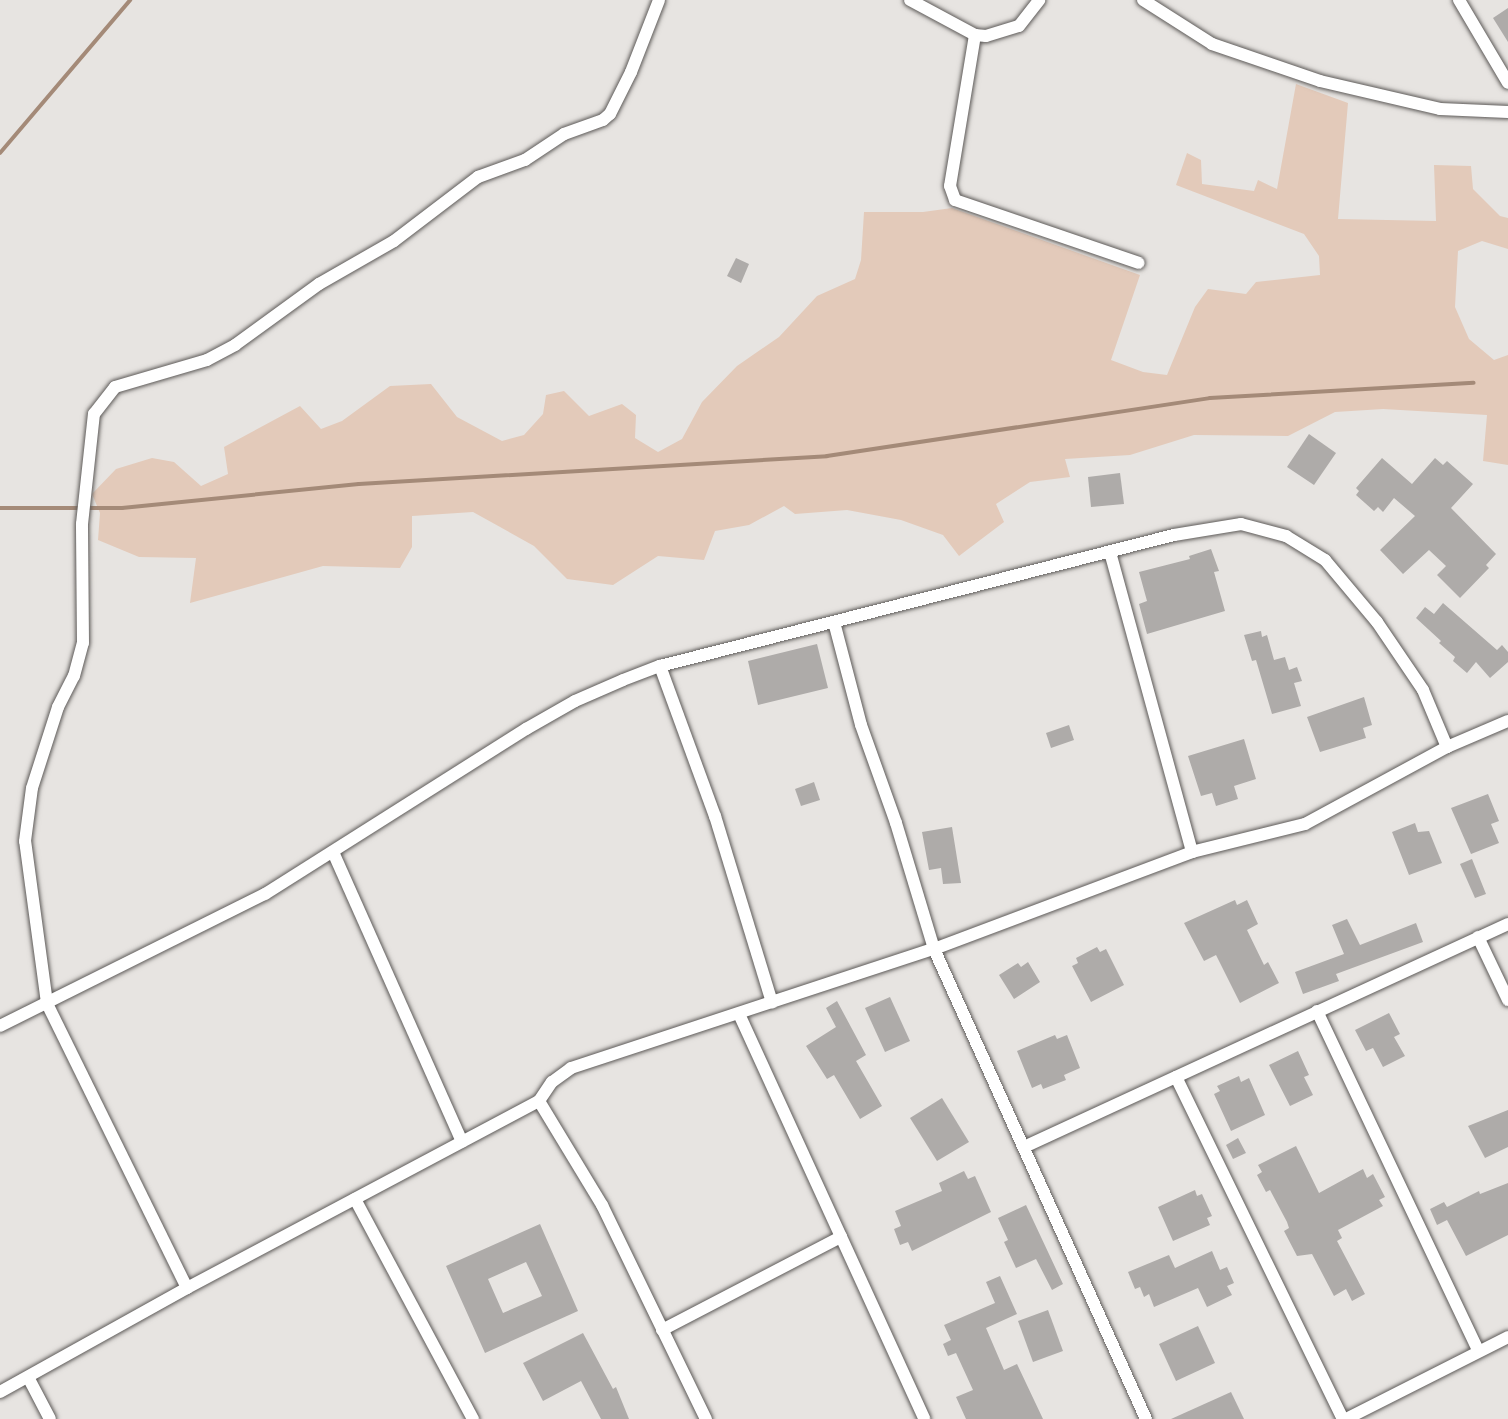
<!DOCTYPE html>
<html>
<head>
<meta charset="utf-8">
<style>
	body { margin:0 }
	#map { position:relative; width:1508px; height:1419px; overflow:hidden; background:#e7e4e1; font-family:Overpass,sans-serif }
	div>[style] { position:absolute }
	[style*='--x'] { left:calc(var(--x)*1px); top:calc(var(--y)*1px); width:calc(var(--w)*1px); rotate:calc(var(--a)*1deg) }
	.green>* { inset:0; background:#e3caba }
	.stream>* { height:4px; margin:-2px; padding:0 2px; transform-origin:2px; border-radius:2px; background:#a48a78 }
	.building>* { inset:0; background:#aeaba9 }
	.roads { filter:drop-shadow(0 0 2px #5d5a58) drop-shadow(0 0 2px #5d5a58) }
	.minor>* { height:12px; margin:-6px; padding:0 6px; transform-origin:6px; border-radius:6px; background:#fff }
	span { translate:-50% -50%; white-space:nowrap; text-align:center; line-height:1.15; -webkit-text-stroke:6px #e7e4e1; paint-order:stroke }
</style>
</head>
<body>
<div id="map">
	<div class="green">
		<div style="clip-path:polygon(1296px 84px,1348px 103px,1338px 219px,1436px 221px,1434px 165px,1471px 166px,1473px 189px,1500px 216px,1508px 218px,1508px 249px,1482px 241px,1458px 251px,1455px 307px,1469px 339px,1494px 360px,1508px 355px,1508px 465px,1483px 461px,1487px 415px,1383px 409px,1335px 412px,1288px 436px,1194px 435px,1130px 455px,1065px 459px,1070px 477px,1030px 482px,996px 504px,1004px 522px,959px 556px,943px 535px,901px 520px,847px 510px,795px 514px,784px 506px,749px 525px,715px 531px,704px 560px,658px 556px,613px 585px,567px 579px,534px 546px,473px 512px,412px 516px,412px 547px,400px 568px,323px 566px,190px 603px,196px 558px,139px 557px,98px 540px,100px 513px,92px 494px,116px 469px,152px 458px,174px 462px,201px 486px,228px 474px,224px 447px,300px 406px,321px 429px,342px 421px,390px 386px,431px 384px,457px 417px,502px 441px,524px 435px,543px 414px,546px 395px,564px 391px,589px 416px,622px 404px,636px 415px,635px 438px,658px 452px,682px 439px,702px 402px,737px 366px,779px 337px,817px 296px,855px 279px,861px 260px,864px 212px,923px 212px,952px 208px,1140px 275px,1111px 360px,1143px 372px,1167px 375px,1195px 307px,1208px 289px,1246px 294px,1256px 282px,1320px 275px,1319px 256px,1304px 234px,1176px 185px,1187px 153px,1201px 160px,1202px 184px,1254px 191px,1258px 180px,1277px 189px)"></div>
	</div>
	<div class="stream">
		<div style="--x:0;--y:153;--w:201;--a:-49.6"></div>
		<div style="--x:0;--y:508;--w:122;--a:0"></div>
		<div style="--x:122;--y:508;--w:238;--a:-5.8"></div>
		<div style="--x:359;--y:484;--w:469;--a:-3.4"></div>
		<div style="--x:827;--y:456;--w:387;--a:-8.6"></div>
		<div style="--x:1210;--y:398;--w:264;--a:-3.3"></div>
	</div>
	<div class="building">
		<div style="clip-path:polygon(1508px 8px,1508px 42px,1493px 18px)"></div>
		<div style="clip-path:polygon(736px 258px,749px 264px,741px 283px,727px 276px)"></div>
		<div style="clip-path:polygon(1309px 434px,1336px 453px,1314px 485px,1287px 467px)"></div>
		<div style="clip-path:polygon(1382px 458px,1412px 484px,1435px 458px,1443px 465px,1447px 461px,1473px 484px,1451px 508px,1496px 554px,1486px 565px,1489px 568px,1460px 598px,1437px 575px,1446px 566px,1429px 550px,1403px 574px,1380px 550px,1415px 516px,1394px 498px,1383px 512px,1378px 507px,1374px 511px,1356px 495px,1359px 491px,1356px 488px)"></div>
		<div style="clip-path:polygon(1120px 473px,1124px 504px,1091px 507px,1088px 477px)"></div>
		<div style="clip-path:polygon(1211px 549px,1219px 571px,1214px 572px,1225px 611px,1147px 634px,1139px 604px,1147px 601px,1139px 572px,1190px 559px,1189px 556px)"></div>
		<div style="clip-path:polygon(1443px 603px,1497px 650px,1502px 645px,1508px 652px,1508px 662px,1490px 678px,1476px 662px,1467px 673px,1453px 661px,1455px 657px,1439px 643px,1441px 641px,1416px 618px,1425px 607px,1434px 614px)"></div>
		<div style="clip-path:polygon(1261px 631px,1262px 637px,1267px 635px,1274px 660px,1285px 657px,1289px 670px,1297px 667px,1302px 681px,1294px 683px,1301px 706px,1272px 714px,1256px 660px,1252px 661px,1244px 635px)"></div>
		<div style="clip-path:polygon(817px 644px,828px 688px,758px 705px,748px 661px)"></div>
		<div style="clip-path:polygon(1364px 697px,1372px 725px,1363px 728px,1366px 738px,1320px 752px,1307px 717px)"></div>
		<div style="clip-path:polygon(1069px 725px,1074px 740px,1051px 748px,1046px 733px)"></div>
		<div style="clip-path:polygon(1244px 739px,1256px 779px,1234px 786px,1238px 799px,1216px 806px,1212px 793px,1201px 796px,1188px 756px)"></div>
		<div style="clip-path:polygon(814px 782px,820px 800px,801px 806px,795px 789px)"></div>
		<div style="clip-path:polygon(1488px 794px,1499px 821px,1491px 824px,1499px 843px,1471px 854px,1451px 808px)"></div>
		<div style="clip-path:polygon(1415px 823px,1418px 832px,1429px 831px,1442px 863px,1409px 875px,1392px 832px)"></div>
		<div style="clip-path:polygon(952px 827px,961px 883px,943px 884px,941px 868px,929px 870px,922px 832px)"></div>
		<div style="clip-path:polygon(1472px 859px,1486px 894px,1475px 898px,1460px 864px)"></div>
		<div style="clip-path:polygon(1235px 900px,1237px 905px,1247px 900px,1258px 924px,1247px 930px,1264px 965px,1268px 962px,1279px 983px,1240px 1003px,1216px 955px,1204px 961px,1184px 923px)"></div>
		<div style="clip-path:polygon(1347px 919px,1360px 945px,1416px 923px,1423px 942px,1336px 974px,1339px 981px,1303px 994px,1295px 972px,1344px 954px,1332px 925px)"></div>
		<div style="clip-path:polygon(1097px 947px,1100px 952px,1106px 949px,1124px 985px,1091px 1002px,1072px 966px,1078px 963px,1076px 958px)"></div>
		<div style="clip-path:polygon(1028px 962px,1040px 982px,1014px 999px,999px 975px,1018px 963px,1021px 967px)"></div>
		<div style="clip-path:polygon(890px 997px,910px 1041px,885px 1052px,865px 1008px)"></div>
		<div style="clip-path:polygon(837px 1001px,866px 1055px,856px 1061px,882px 1106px,860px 1119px,834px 1075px,827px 1079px,806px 1046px,836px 1027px,826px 1008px)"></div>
		<div style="clip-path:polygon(1389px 1013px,1400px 1034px,1394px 1037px,1405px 1056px,1383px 1067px,1373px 1048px,1366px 1051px,1355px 1030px)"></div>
		<div style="clip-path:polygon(1055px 1035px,1057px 1039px,1067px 1035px,1080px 1068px,1064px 1075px,1066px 1080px,1043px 1089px,1041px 1084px,1032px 1088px,1017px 1051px)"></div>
		<div style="clip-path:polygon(1298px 1051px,1309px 1075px,1304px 1077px,1313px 1095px,1290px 1106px,1269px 1065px)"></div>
		<div style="clip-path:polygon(1239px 1076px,1241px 1082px,1249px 1078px,1265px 1115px,1231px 1131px,1214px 1094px,1220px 1091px,1217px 1086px)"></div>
		<div style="clip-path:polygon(942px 1098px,969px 1142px,937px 1161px,910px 1118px)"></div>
		<div style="clip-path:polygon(1508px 1110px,1508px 1147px,1485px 1158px,1468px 1126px)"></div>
		<div style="clip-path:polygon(1238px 1138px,1246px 1153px,1233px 1159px,1226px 1145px)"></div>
		<div style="clip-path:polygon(1296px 1146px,1319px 1193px,1363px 1169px,1367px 1178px,1373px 1174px,1385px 1197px,1379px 1200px,1383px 1206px,1338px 1230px,1342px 1238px,1337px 1241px,1365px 1294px,1352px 1301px,1346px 1289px,1334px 1296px,1312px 1254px,1297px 1256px,1284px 1231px,1289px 1228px,1287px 1222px,1270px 1190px,1266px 1192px,1257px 1175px,1262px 1172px,1258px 1165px)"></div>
		<div style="clip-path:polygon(964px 1171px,968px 1179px,975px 1176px,991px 1212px,912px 1251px,908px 1242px,900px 1245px,894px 1229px,901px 1226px,895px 1211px,942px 1191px,939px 1183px)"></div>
		<div style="clip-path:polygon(1508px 1183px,1508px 1235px,1466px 1256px,1447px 1220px,1437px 1225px,1430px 1209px,1444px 1202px,1447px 1207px,1479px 1191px,1480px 1194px)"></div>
		<div style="clip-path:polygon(1195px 1190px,1197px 1196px,1202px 1194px,1212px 1216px,1207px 1218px,1210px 1225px,1173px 1241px,1158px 1207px)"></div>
		<div style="clip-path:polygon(1026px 1205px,1063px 1284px,1052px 1290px,1036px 1259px,1016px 1268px,1004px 1242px,1008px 1240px,998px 1218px)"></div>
		<div style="clip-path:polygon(evenodd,540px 1224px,578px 1311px,485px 1353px,446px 1266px,540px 1224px,526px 1262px,542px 1296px,503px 1313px,488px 1279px,526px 1262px)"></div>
		<div style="clip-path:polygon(1212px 1251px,1220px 1270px,1227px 1267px,1234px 1283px,1227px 1286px,1232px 1295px,1207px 1307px,1198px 1288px,1154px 1307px,1149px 1294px,1144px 1297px,1140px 1287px,1135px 1289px,1128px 1272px,1169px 1255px,1175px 1268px)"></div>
		<div style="clip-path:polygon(1000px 1276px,1017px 1314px,986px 1328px,1004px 1370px,1017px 1364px,1043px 1419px,966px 1419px,956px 1397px,973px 1390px,956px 1353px,948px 1356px,943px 1344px,951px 1340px,944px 1325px,995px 1303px,986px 1282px)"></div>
		<div style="clip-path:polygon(1048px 1310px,1063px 1351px,1033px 1362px,1018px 1321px)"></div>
		<div style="clip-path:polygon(1198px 1326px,1215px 1363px,1176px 1381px,1159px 1344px)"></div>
		<div style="clip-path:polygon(583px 1333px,613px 1389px,616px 1387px,629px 1419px,601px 1419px,581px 1381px,543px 1401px,523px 1363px)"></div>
		<div style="clip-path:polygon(1231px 1392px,1244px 1419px,1171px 1419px)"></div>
	</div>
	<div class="roads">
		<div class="minor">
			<div style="--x:910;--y:0;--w:74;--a:28.3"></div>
			<div style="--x:975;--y:35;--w:11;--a:5"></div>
			<div style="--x:986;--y:36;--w:34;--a:-17"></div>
			<div style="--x:1019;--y:26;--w:33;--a:-52"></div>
			<div style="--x:1143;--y:0;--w:82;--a:32.5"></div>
			<div style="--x:1212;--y:44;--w:114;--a:18.9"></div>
			<div style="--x:1320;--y:81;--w:123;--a:13.1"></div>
			<div style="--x:1440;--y:109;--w:68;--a:2.5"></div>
			<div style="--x:1459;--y:0;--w:96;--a:59.4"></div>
			<div style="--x:975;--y:35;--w:153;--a:99.4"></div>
			<div style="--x:950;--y:186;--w:15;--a:70"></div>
			<div style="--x:955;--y:200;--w:194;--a:18.9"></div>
			<div style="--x:1110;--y:552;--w:311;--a:74.7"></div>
			<div style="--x:834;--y:622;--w:106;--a:75.3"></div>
			<div style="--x:861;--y:725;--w:104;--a:70.3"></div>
			<div style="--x:896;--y:823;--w:132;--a:73.2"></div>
			<div style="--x:934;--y:949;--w:516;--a:65.72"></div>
			<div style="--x:660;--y:666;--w:160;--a:69.9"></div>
			<div style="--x:715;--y:816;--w:195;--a:73"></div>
			<div style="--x:333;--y:852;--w:317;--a:66"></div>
			<div style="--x:1478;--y:937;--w:70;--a:64.5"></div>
			<div style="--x:1317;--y:1011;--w:375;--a:64.6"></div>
			<div style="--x:739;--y:1014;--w:445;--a:65.4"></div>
			<div style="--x:0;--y:1026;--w:296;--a:-26.5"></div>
			<div style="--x:265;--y:894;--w:309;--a:-32.3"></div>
			<div style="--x:526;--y:729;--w:56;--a:-29.7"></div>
			<div style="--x:575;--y:701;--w:52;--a:-23.6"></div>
			<div style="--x:623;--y:680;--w:40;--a:-21"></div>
			<div style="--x:660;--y:666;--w:530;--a:-14.3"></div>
			<div style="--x:1174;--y:535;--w:68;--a:-9.3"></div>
			<div style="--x:1241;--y:524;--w:47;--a:14.9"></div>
			<div style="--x:1286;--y:536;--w:46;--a:31.6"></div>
			<div style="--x:1325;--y:560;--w:81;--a:50"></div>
			<div style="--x:1377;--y:622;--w:82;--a:55.9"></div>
			<div style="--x:1423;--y:690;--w:62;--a:67.2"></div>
			<div style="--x:1176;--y:1077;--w:381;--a:64"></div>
			<div style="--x:539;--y:1101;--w:122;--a:58.8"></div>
			<div style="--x:602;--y:1205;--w:238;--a:64.1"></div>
			<div style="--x:1024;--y:1147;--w:533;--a:-24.74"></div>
			<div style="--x:355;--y:1199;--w:250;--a:61.8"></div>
			<div style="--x:187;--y:1288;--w:318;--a:-116.2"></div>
			<div style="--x:47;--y:1003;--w:163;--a:-97.7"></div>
			<div style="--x:25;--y:841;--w:53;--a:-82.5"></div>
			<div style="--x:32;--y:788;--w:85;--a:-72.2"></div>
			<div style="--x:58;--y:707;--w:35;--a:-63"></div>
			<div style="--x:74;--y:676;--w:34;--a:-75"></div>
			<div style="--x:83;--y:643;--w:119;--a:-90.5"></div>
			<div style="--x:82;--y:524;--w:111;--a:-83.8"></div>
			<div style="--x:94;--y:414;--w:34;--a:-52"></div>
			<div style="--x:115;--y:387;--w:96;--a:-16.4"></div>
			<div style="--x:207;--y:360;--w:32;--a:-28"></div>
			<div style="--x:235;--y:345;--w:104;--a:-36"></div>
			<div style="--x:319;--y:284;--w:86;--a:-29.8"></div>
			<div style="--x:394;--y:241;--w:106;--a:-37.3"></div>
			<div style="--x:478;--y:177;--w:50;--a:-19.9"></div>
			<div style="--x:525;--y:160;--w:47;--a:-33.7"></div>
			<div style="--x:564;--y:134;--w:41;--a:-19.7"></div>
			<div style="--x:603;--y:120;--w:9;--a:-41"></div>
			<div style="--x:610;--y:114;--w:47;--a:-63.4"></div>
			<div style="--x:631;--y:72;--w:77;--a:-68.7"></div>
			<div style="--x:662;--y:1330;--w:202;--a:-27.5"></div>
			<div style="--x:28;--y:1377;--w:47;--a:62.4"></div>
			<div style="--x:0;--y:1392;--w:214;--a:-29.1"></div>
			<div style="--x:187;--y:1288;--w:399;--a:-28"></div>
			<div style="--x:539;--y:1101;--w:23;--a:-56"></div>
			<div style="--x:552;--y:1082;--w:24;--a:-36"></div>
			<div style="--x:571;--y:1068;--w:382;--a:-18.2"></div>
			<div style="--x:934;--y:949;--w:276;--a:-20.6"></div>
			<div style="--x:1192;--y:852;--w:116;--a:-13.9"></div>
			<div style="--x:1305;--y:824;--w:162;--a:-28.5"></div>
			<div style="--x:1447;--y:747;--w:66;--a:-23.1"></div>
			<div style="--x:1346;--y:1419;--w:182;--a:-26.8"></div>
		</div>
	</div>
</div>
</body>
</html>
